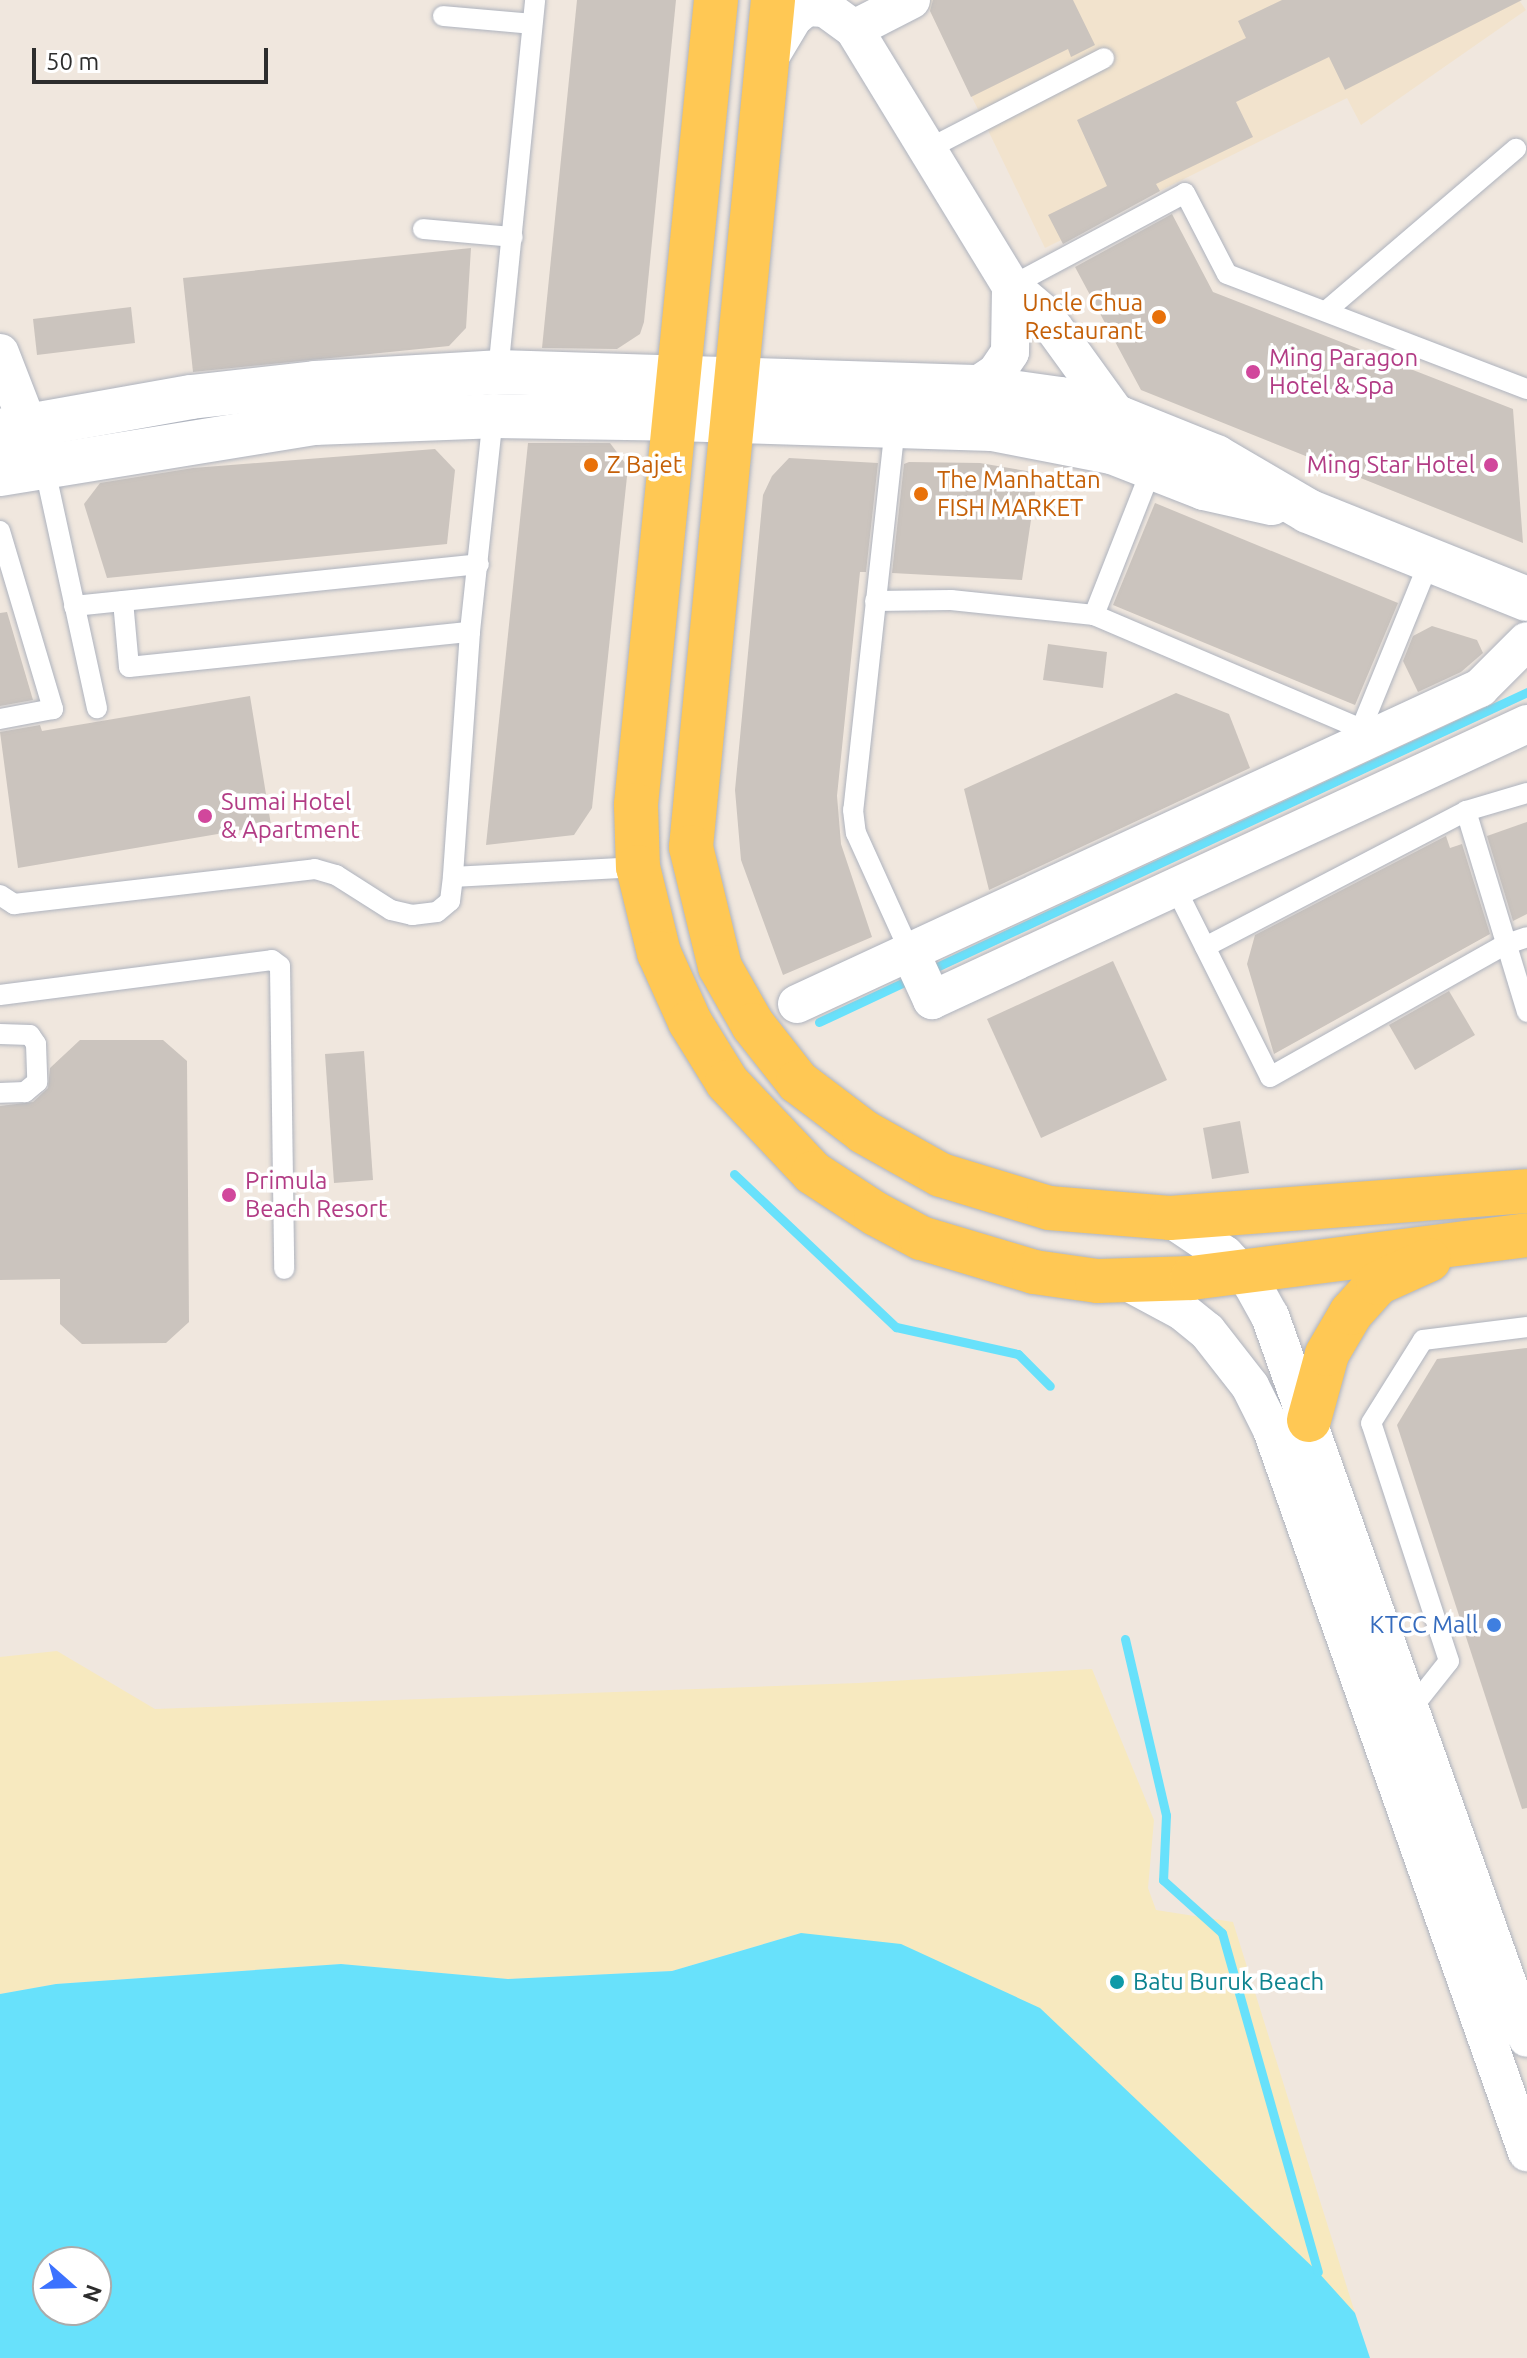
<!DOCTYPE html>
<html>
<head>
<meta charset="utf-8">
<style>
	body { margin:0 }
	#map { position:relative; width:1527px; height:2358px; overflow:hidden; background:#f0e7de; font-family:Ubuntu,sans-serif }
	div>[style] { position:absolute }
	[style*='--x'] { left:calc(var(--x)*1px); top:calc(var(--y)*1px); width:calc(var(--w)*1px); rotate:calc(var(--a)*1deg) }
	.education>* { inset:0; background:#f2e3cd }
	.sand>* { inset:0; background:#f7e9bf }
	.water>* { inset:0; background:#68e1fb }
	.stream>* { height:9px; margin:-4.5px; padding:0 4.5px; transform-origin:4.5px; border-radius:4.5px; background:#68e1fb }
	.building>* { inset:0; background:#cbc4be }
	.roads { filter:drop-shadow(0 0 2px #aeb3be) drop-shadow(0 0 2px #aeb3be) }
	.service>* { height:20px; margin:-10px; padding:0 10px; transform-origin:10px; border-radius:10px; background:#fff }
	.minor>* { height:38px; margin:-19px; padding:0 19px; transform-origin:19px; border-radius:19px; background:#fff }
	.tertiary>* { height:44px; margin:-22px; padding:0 22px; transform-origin:22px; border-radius:22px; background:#fff }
	.primary>* { height:44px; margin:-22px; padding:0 22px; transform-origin:22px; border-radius:22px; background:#ffc854 }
	.dots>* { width:22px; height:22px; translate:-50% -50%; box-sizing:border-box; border:4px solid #fff; border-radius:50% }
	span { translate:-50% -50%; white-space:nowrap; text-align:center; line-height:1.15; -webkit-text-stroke:7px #fff; paint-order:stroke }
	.food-label { font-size:24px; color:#c56008 }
	.right { translate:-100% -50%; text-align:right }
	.left { translate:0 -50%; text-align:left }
	.hotel-label { font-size:24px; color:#b23c85 }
	.shop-label { font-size:24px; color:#366cbe }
	.culture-label { font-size:24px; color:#0d838f }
	.north { position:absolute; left:32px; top:2246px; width:80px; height:80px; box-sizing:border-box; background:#fff; border:2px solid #ababab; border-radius:50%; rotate:110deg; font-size:22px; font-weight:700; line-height:32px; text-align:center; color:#2d2d2d }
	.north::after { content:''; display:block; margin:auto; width:28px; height:36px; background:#3c72ff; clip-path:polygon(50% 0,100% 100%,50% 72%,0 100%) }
	.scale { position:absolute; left:32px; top:48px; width:236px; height:36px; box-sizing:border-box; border:4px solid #2d2d2d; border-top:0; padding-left:10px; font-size:24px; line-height:28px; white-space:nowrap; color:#2d2d2d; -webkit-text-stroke:6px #fff; paint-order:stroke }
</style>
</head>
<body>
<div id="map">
	<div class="education">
		<div style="clip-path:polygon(925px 0,1519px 0,1526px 10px,1361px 125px,1347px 98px,1045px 248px)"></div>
	</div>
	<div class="sand">
		<div style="clip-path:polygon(57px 1651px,155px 1709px,858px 1683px,1092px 1669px,1154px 1820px,1148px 1888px,1156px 1910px,1233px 1922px,1355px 2313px,1295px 2253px,801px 1933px,672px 1971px,508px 1979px,341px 1964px,56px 1984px,0 1994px,0 1657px)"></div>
	</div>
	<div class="water">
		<div style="clip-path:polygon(evenodd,801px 1933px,901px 1944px,1040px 2008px,1318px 2272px,1355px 2313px,1370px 2358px,0 2358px,0 1994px,56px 1984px,341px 1964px,508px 1979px,672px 1971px,801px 1933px,48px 2262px,96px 2262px,96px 2310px,48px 2310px,48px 2262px)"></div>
	</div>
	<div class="stream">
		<div style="--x:928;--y:971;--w:661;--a:-24.97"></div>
		<div style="--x:819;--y:1022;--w:102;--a:-25.1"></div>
		<div style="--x:734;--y:1174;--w:223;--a:43.4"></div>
		<div style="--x:896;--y:1327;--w:125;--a:12.5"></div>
		<div style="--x:1018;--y:1354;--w:45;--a:45"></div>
		<div style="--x:1125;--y:1639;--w:181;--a:76.9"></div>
		<div style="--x:1166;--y:1815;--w:65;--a:92.6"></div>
		<div style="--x:1163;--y:1880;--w:79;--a:41.9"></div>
		<div style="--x:1222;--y:1933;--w:352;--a:74.2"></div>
	</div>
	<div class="building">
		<div style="clip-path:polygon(577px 0,676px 0,644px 322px,640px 334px,617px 349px,542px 348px)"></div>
		<div style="clip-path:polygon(933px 0,1073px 0,1095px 45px,1071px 57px,1068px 49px,971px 97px,930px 11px)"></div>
		<div style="clip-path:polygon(1282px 0,1522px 0,1345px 90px,1329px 57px,1236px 102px,1253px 137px,1156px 184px,1160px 191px,1063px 244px,1048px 215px,1107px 186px,1077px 120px,1246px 38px,1238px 21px)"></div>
		<div style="clip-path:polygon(1172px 214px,1213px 292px,1513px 409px,1523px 543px,1141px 390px,1075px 267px)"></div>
		<div style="clip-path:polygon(471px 248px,466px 328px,449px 346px,193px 372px,183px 278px)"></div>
		<div style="clip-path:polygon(131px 307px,135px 343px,37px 355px,33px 319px)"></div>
		<div style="clip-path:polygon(528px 443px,610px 443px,628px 467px,592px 808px,574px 835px,486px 845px)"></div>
		<div style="clip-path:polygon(435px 449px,455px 470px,447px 544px,107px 578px,84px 504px,100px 483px,193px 468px)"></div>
		<div style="clip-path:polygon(789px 458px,878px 463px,866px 572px,860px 572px,837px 796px,841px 844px,872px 937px,783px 975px,741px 860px,735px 790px,763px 495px,772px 476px)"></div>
		<div style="clip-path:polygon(909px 462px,980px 463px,1038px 473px,1022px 580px,892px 573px,904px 464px)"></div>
		<div style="clip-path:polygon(1155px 503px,1398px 603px,1355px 705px,1113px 605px)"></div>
		<div style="clip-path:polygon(7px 612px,33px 700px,0 706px,0 613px)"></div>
		<div style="clip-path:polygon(1432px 626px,1477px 640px,1483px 653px,1461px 672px,1418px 692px,1403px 661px,1413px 636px)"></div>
		<div style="clip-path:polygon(1048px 644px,1107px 652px,1103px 688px,1043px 680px)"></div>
		<div style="clip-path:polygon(1176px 693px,1229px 714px,1250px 768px,989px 890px,964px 789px)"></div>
		<div style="clip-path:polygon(250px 696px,271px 825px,18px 868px,0 732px,40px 725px,42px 731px)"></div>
		<div style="clip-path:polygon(1527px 822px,1527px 914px,1513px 921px,1487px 836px)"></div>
		<div style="clip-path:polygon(1446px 836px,1450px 848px,1462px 844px,1490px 934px,1274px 1054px,1247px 964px,1255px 935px)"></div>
		<div style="clip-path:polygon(1113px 961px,1167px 1080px,1041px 1138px,987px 1019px)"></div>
		<div style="clip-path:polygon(1449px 991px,1475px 1035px,1415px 1070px,1389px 1025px)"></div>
		<div style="clip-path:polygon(80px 1040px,163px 1040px,187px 1061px,189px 1322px,166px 1343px,82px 1344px,60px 1324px,60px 1279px,0 1280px,0 1106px,33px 1102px,48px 1088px,50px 1068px)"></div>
		<div style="clip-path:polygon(364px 1051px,373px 1180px,334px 1183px,325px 1054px)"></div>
		<div style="clip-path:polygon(1240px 1121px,1249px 1173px,1212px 1179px,1203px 1128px)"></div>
		<div style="clip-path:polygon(1527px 1348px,1527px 1808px,1522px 1809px,1397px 1425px,1437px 1359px)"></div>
	</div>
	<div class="roads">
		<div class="service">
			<div style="--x:443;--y:16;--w:89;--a:5.1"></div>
			<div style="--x:928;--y:149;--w:198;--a:-27.3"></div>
			<div style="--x:423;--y:229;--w:90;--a:5.1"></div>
			<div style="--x:1011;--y:286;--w:197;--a:-28.1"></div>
			<div style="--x:1185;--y:193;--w:91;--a:62.6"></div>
			<div style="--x:1227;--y:274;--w:321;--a:21"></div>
			<div style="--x:1326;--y:311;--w:250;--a:-40.5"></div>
			<div style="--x:498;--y:372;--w:374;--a:-84.3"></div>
			<div style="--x:493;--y:416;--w:217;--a:96.1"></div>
			<div style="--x:470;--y:632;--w:246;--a:94"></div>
			<div style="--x:453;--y:877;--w:185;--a:-3.1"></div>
			<div style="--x:895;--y:426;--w:386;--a:96.2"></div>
			<div style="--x:853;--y:810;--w:23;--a:83"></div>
			<div style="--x:856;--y:833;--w:131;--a:65.6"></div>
			<div style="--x:44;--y:465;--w:249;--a:77.7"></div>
			<div style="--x:0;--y:531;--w:186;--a:73.4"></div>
			<div style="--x:53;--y:709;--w:54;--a:169.3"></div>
			<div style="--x:123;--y:601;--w:66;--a:84.8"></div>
			<div style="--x:129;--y:667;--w:343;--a:-5.9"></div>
			<div style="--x:875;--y:601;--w:76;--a:-0.8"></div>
			<div style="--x:951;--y:600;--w:144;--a:6"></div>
			<div style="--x:1094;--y:615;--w:290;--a:23.1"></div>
			<div style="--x:1361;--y:729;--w:13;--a:51"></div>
			<div style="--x:74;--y:606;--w:407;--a:-5.9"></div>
			<div style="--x:1094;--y:615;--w:158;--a:-68.5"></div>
			<div style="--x:1361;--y:729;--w:183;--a:-67.8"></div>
			<div style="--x:1466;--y:811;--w:210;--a:73.1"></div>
			<div style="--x:1175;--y:887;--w:212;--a:63.4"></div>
			<div style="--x:1270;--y:1077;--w:269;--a:-29.4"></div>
			<div style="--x:1504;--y:945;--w:24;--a:-19"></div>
			<div style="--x:0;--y:895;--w:17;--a:33"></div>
			<div style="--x:14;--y:904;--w:303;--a:-6.6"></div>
			<div style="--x:315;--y:869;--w:22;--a:16"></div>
			<div style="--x:336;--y:875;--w:65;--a:32.5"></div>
			<div style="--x:391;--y:910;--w:22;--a:13"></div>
			<div style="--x:412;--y:915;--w:25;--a:-7"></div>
			<div style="--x:437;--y:912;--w:17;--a:-40"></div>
			<div style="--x:450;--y:901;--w:24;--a:-83"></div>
			<div style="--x:1205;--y:947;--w:294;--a:-27.5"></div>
			<div style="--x:1466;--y:811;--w:64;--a:-16.4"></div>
			<div style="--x:0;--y:995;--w:274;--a:-7.3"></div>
			<div style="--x:272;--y:960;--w:10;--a:37"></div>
			<div style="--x:280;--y:966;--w:303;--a:89.2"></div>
			<div style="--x:0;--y:1034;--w:30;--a:2"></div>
			<div style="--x:30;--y:1035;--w:11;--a:56"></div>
			<div style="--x:36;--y:1044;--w:38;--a:88"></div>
			<div style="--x:37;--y:1082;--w:16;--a:140"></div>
			<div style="--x:25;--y:1092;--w:25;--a:178"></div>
			<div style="--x:1411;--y:1709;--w:61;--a:-51.6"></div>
			<div style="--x:1449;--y:1661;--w:250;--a:-108.1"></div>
			<div style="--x:1371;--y:1423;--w:98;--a:-57.9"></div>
			<div style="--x:1423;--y:1340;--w:105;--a:-7.1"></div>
		</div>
		<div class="minor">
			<div style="--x:854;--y:29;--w:64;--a:-27"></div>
			<div style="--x:768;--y:60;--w:49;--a:-59.2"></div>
			<div style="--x:793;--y:18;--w:17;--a:-40"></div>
			<div style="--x:806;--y:7;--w:19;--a:3"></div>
			<div style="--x:825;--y:8;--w:36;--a:36"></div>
			<div style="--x:854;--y:29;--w:301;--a:58.6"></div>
			<div style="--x:1011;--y:286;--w:42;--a:40.2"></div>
			<div style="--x:1043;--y:313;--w:130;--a:54.1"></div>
			<div style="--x:0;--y:353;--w:105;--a:68.8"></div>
			<div style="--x:975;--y:387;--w:25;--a:-34"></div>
			<div style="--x:996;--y:373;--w:25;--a:-56"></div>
			<div style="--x:1010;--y:352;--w:66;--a:-89.1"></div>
			<div style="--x:910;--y:952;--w:53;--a:65.4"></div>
			<div style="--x:932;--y:1000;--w:656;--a:-24.88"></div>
			<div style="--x:797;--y:1004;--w:753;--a:-24.83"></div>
			<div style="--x:1480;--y:688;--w:66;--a:-45"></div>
			<div style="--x:1170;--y:1218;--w:66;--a:33.9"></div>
			<div style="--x:1225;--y:1255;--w:40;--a:47"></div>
			<div style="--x:1252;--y:1284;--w:37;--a:61"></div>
			<div style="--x:1270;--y:1316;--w:766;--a:70.41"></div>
			<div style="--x:1126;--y:1281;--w:64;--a:28.2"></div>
			<div style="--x:1182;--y:1311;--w:32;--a:39"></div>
			<div style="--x:1207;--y:1331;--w:70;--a:52"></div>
			<div style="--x:1250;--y:1386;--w:49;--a:63.4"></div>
			<div style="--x:1272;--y:1430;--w:766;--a:70.55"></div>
		</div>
		<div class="tertiary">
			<div style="--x:0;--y:431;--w:194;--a:-10.1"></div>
			<div style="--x:191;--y:397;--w:125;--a:-6.4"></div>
			<div style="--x:315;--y:383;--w:183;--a:-3.4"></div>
			<div style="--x:498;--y:372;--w:477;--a:1.8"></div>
			<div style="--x:975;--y:387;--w:86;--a:8"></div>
			<div style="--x:1060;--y:399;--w:62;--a:17.9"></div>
			<div style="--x:1119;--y:418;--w:105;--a:21.9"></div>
			<div style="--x:1216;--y:457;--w:107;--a:30.4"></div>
			<div style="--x:1308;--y:511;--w:236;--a:21.9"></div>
			<div style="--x:0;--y:474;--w:318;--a:-9.2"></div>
			<div style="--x:314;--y:423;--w:179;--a:-2.2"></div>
			<div style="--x:493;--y:416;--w:183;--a:0.9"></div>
			<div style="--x:676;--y:419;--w:316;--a:1.8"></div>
			<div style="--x:992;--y:429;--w:122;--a:10.9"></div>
			<div style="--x:1112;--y:452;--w:99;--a:21.4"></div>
			<div style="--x:1204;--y:488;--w:69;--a:12.6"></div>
		</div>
		<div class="primary">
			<div style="--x:716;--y:0;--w:809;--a:95.68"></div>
			<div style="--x:636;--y:805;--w:62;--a:88.2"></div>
			<div style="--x:638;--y:867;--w:89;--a:76.3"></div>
			<div style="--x:659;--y:953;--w:76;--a:65.8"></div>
			<div style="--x:690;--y:1022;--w:70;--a:58.3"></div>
			<div style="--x:727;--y:1082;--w:125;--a:46.6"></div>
			<div style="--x:813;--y:1173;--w:75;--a:33.1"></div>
			<div style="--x:876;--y:1214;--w:51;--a:28.1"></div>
			<div style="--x:921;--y:1238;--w:118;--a:16.7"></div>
			<div style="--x:1034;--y:1272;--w:64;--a:8.1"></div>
			<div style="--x:1097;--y:1281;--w:95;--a:-1.8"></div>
			<div style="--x:1192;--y:1278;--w:338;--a:-7.3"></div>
			<div style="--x:773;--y:0;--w:851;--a:95.53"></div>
			<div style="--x:691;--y:847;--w:123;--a:76.4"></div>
			<div style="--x:720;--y:967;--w:67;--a:60.4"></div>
			<div style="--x:753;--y:1025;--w:73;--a:51.7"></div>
			<div style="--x:798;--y:1082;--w:83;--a:37.1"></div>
			<div style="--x:864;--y:1132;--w:88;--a:29.2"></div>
			<div style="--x:941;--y:1175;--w:113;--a:17"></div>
			<div style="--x:1049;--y:1208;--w:121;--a:4.7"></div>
			<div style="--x:1170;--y:1218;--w:358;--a:-4.3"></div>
			<div style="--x:1309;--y:1420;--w:68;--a:-74.7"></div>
			<div style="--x:1327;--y:1354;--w:48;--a:-59.7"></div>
			<div style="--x:1351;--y:1313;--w:40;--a:-48"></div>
			<div style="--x:1378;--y:1283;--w:56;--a:-24.3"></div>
		</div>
	</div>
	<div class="dots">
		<div style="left:1159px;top:317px;background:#e8710a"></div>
		<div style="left:1253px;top:372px;background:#d1479c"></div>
		<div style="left:591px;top:465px;background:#e8710a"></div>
		<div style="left:1491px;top:465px;background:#d1479c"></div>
		<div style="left:921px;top:494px;background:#e8710a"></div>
		<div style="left:205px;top:816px;background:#d1479c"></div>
		<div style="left:229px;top:1195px;background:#d1479c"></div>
		<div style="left:1494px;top:1625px;background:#3f7fe0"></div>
		<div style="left:1117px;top:1982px;background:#0f9aa8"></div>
	</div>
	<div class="food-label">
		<span class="right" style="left:1143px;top:317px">Uncle Chua<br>Restaurant</span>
		<span class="left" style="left:607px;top:465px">Z Bajet</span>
		<span class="left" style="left:937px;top:494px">The Manhattan<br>FISH MARKET</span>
	</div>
	<div class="hotel-label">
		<span class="left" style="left:1269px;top:372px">Ming Paragon<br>Hotel &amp; Spa</span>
		<span class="right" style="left:1475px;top:465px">Ming Star Hotel</span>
		<span class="left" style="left:221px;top:816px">Sumai Hotel<br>&amp; Apartment</span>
		<span class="left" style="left:245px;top:1195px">Primula<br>Beach Resort</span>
	</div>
	<div class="shop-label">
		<span class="right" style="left:1478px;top:1625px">KTCC Mall</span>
	</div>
	<div class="culture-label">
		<span class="left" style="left:1133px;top:1982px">Batu Buruk Beach</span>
	</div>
	<div class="north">N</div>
	<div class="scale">50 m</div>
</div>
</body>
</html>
